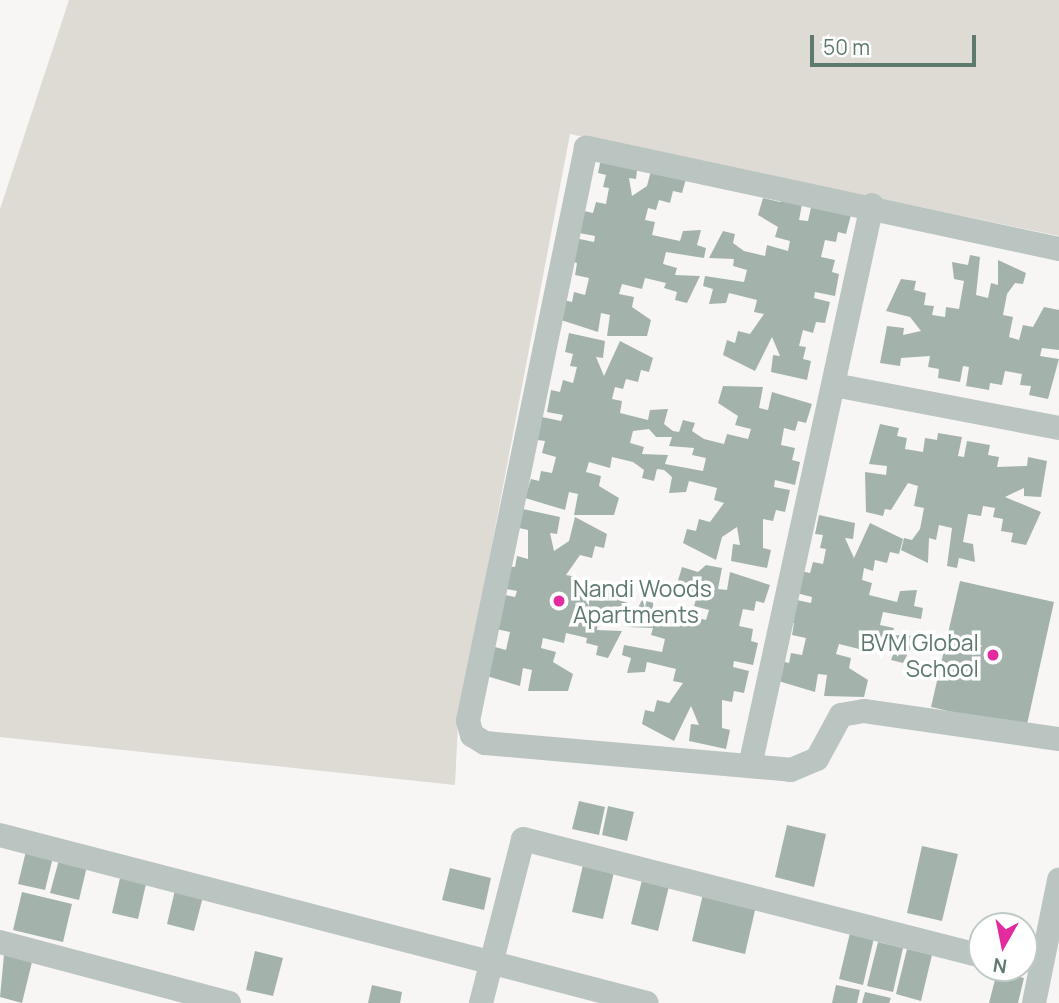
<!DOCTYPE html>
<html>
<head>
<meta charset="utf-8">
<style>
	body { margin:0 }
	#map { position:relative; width:1059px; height:1003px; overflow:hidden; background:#f8f6f5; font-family:Manrope,sans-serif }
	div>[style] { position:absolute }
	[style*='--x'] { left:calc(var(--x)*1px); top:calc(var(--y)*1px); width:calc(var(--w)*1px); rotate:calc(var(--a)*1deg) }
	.green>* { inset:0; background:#dddbd4 }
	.building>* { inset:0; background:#a3b3ac }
	.minor>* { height:24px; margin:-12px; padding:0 12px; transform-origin:12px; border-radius:12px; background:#bac4c0 }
	.dots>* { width:19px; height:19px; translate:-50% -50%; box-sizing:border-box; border:4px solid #fff; border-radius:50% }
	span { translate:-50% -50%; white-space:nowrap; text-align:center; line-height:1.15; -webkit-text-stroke:7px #fff; paint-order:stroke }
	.poi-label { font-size:23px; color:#5e7a6f }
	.left { translate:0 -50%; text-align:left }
	.right { translate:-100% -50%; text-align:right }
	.north { position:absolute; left:968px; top:912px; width:70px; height:70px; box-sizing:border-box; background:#fff; border:2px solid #bfcac5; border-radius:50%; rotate:189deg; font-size:19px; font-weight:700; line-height:28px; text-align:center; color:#5e7a6f }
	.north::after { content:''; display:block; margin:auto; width:24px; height:32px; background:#e32a9f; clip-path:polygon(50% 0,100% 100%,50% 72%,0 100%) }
	.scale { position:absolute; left:810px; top:35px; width:166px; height:32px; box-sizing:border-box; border:4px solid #5e7a6f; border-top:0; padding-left:9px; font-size:21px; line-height:24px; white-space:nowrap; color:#5e7a6f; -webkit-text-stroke:5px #fff; paint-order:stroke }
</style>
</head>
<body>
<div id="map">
	<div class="green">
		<div style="clip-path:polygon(69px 0,1059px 0,1059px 236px,570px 134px,458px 723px,455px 785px,0 737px,0 209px)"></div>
	</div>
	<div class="building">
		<div style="clip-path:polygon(602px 154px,638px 162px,636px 179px,629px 178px,632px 196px,647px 186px,653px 163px,686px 179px,682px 193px,673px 191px,670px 203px,659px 200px,656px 210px,648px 208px,645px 220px,655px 222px,652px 235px,680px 241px,683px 231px,701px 230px,697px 245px,706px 248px,704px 258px,666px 252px,663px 264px,677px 268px,675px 275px,700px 276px,687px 303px,675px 300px,677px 292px,664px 288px,666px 283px,645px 278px,642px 289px,622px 284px,619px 294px,634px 297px,632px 307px,651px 320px,647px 336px,607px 336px,610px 315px,601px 313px,598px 332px,558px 319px,564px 300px,572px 302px,574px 292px,585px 295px,589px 278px,575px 275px,577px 263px,570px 261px,575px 238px,594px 242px,595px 236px,579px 233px,584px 211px,593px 213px,596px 202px,606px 204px,609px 188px,603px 187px,606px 175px,598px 173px)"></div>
		<div style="clip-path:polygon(787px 196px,803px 199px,799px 220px,808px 221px,812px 203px,851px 215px,846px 234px,838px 232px,836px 242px,825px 240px,821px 257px,835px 260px,832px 272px,839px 274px,835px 296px,815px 292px,814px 298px,830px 302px,825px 323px,816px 322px,813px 333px,803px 330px,799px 346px,806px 347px,803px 359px,811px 361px,807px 380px,771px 372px,773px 355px,780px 356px,772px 337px,755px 371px,723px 355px,727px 340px,735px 343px,738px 331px,750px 334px,764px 314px,754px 312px,757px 300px,729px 293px,726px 303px,709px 304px,713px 289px,703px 286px,705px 276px,744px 282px,747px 270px,733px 266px,734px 259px,709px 258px,723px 231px,735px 234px,733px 243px,744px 251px,765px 256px,767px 245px,788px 251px,790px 241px,775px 237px,778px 227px,758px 215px,763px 198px,780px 202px)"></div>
		<div style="clip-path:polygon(970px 255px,980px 257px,976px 295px,988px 298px,991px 283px,998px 285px,998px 260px,1026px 273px,1023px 284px,1015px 283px,1007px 294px,1003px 315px,1013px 317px,1009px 337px,1019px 340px,1023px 325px,1033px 327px,1044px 307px,1059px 310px,1059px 350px,1042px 348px,1040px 356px,1059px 359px,1048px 399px,1029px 395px,1031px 386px,1020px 385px,1022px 374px,1005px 371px,1002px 385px,990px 383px,989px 390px,966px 386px,969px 367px,963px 366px,960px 382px,938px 378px,939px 369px,928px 367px,930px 356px,901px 358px,900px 366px,880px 363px,887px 326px,904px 328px,903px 335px,921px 331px,910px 317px,886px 311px,901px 279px,916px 281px,914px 290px,926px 293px,924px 305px,934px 306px,932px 315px,945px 317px,946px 307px,959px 309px,964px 281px,954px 279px,952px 262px,968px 265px)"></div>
		<div style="clip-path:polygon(evenodd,569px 333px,605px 341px,603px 358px,596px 357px,604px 376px,620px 341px,653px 358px,649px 372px,641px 370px,638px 382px,626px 379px,623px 389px,615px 387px,612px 399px,622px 401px,620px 413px,648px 420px,650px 410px,668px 409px,664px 424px,673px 431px,679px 432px,683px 420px,695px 423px,692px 431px,704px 439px,724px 444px,727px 434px,748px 439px,751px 429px,735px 425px,738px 416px,718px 403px,723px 386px,763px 387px,759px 408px,768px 410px,772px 392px,812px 404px,806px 423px,798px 421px,795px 431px,784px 428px,781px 445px,795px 448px,792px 460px,800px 462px,795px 485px,775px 480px,774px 487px,790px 490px,785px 512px,776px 510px,773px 521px,763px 519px,763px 548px,771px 550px,767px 568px,731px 561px,733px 544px,740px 545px,737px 527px,722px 537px,716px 560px,683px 543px,687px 529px,696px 531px,699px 519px,710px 522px,724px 503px,714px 500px,717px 488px,689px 481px,686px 492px,669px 493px,672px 477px,664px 470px,657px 469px,654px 481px,642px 478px,644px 470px,633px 462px,612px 457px,610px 468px,589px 462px,586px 472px,601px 476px,599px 486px,619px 498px,614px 515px,574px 515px,578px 494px,569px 492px,565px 510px,525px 498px,531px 479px,539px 481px,541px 471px,552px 473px,556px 457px,542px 453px,545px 441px,537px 440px,542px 417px,561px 421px,563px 415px,547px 412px,551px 390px,560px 392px,563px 380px,573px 383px,577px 367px,570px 366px,573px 354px,565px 352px,569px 333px,649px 429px,656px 437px,672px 437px,669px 446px,694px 448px,692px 455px,706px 458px,703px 471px,665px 464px,668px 455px,642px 454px,644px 447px,630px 443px,633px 431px,649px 429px)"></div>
		<div style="clip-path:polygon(880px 424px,899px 428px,897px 436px,907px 438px,905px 449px,923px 452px,925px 438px,937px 440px,938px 433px,962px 437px,958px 456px,964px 457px,967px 441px,990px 445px,988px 455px,999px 457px,997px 467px,1027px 466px,1028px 457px,1047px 461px,1041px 497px,1024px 496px,1024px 488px,1005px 497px,1041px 512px,1026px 545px,1011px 542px,1013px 533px,1001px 531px,1003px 519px,993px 517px,995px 508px,983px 506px,981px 516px,968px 514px,963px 542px,973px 544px,975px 562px,959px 558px,957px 568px,947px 566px,952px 528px,939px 525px,936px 540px,929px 538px,928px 563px,901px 550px,904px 538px,912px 540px,920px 529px,924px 508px,914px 506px,918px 486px,908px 483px,891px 510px,885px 509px,883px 516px,866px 512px,865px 472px,886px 475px,887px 466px,869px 464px)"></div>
		<div style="clip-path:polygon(523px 509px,560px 517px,557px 534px,550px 533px,554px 551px,569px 541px,575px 517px,607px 534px,604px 548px,595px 546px,592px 558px,580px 555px,566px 575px,577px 577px,574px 589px,602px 596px,605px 586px,622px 585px,618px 600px,628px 603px,625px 613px,588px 607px,584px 619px,598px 622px,597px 630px,622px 631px,608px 658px,596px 655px,598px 646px,586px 643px,587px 638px,566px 633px,564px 643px,543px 638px,541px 648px,556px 652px,553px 662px,573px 674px,568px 691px,528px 691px,532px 670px,523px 668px,520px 686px,480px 674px,495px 647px,506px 650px,510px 632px,496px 629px,496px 593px,515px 597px,517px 591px,501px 588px,505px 566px,515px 567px,517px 556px,528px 559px,528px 530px,519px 528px)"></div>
		<div style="clip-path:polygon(819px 515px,855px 523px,853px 539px,845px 538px,854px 558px,870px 523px,903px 539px,899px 554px,890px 552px,887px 563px,875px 560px,873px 571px,864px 568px,862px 580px,872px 583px,869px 595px,897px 602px,900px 591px,917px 590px,914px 606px,923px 608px,921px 619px,883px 612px,880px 625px,894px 628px,892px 635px,917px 636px,903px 663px,891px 660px,894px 652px,883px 644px,862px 638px,859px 649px,839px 644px,836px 654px,851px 658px,849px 668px,868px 680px,864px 697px,824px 696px,827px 675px,818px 674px,815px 692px,775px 680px,781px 661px,789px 663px,791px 653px,802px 655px,806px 638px,792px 635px,794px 623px,787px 621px,792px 599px,811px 603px,812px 597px,796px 593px,801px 571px,810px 573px,813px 562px,823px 564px,826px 549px,820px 548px,823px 535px,815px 534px)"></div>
		<div style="clip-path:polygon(706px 565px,722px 568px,718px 589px,727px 590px,730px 572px,770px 585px,764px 603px,756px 601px,754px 611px,743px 609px,739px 626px,753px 629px,751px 641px,758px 643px,753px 665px,734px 661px,733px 667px,749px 671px,744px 693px,734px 691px,732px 702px,722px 700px,722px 728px,730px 730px,726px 749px,689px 741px,691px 724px,699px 725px,691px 706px,674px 741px,642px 724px,645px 710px,654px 712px,657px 700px,669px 703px,683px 683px,673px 681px,676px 669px,647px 662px,645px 672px,627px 673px,631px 658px,622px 655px,624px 645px,662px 652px,665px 639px,651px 635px,653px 628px,628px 627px,642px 600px,654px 603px,651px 612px,663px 620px,683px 625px,686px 615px,706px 620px,709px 610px,694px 606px,697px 596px,677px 584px,682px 567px,698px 572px)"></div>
		<div style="clip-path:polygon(960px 581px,1054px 602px,1026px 729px,931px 707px)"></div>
		<div style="clip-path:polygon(579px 801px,605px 807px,599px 835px,572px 829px)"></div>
		<div style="clip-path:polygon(608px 806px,634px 812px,627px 841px,602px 835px)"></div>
		<div style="clip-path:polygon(787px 825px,826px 834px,814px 887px,775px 877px)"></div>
		<div style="clip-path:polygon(922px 846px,958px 854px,942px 921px,907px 913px)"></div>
		<div style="clip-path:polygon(27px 847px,54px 853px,45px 890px,18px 884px)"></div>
		<div style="clip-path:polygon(60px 856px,88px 862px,79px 900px,50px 893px)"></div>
		<div style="clip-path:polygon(583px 865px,614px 872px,603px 919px,572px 912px)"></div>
		<div style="clip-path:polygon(450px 868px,491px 878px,484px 910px,442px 900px)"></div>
		<div style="clip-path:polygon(643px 876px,670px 882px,658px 931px,631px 924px)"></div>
		<div style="clip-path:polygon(120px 878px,146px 884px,138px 919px,112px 913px)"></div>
		<div style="clip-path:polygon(176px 886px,204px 893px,194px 931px,167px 924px)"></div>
		<div style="clip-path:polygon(22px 892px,72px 904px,63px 942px,13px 930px)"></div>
		<div style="clip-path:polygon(703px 894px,756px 906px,745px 954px,692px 941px)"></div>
		<div style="clip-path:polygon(850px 933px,874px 938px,863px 985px,839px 979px)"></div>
		<div style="clip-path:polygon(878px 942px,903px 948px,893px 992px,867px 986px)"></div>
		<div style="clip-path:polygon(907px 949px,932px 955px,921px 1001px,896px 994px)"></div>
		<div style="clip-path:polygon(255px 951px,283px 958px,273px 996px,246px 990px)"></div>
		<div style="clip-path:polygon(4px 955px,32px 962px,22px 1003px,0 997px)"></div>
		<div style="clip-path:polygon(997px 972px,1024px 978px,1018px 1003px,989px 1003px)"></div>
		<div style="clip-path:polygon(372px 985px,402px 992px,400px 1003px,368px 1003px)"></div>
		<div style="clip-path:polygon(836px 985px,860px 990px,857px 1003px,832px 1003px)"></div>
		<div style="clip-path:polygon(865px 992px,891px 998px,889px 1003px,862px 1003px)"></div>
	</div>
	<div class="minor">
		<div style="--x:1059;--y:249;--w:484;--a:-167.9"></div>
		<div style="--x:586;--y:148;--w:585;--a:101.64"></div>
		<div style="--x:468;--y:721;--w:15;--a:74"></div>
		<div style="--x:472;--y:735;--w:15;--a:32"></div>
		<div style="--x:485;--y:743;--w:307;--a:5"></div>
		<div style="--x:791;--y:770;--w:28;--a:-23"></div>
		<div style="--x:817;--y:759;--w:50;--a:-61.4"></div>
		<div style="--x:841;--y:715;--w:23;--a:-10"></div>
		<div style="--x:864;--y:711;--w:197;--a:8.2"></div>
		<div style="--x:834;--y:385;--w:229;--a:10.8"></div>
		<div style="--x:750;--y:766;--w:574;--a:-77.73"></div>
		<div style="--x:0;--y:835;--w:668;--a:14.56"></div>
		<div style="--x:0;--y:942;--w:237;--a:14.9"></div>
		<div style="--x:481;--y:1003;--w:169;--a:-75.6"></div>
		<div style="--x:523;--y:839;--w:474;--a:14.3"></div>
		<div style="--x:1034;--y:1003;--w:126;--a:-78.5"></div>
	</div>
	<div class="dots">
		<div style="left:559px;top:601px;background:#e32a9f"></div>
		<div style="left:993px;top:655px;background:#e32a9f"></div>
	</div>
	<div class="poi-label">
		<span class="left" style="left:573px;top:601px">Nandi Woods<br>Apartments</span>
		<span class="right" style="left:979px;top:655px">BVM Global<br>School</span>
	</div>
	<div class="north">N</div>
	<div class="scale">50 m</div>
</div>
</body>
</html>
